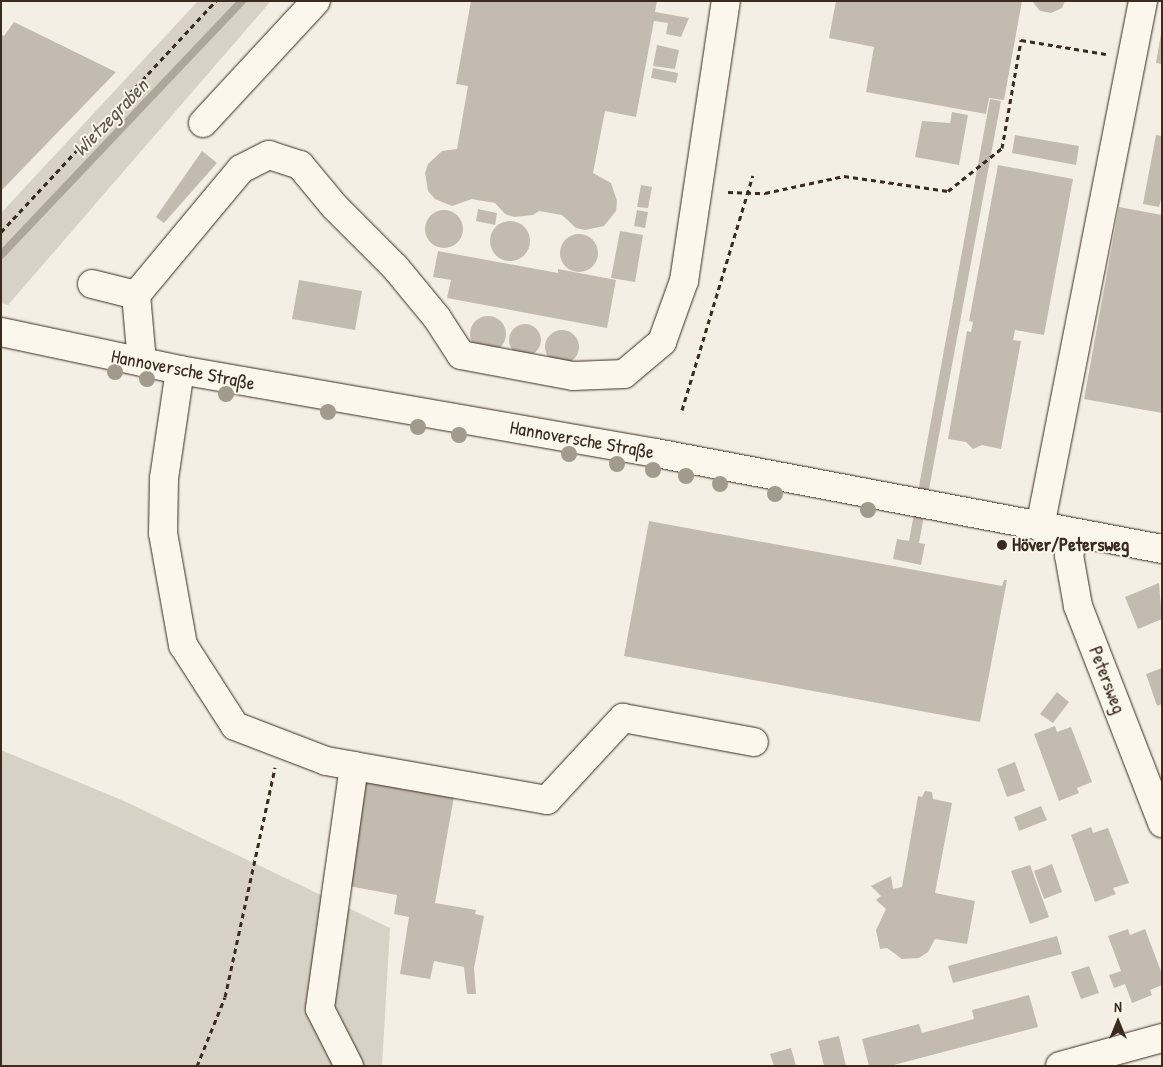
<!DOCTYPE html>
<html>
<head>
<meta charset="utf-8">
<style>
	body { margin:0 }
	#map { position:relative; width:1163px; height:1067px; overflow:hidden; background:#f3efe4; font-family:"Patrick Hand",sans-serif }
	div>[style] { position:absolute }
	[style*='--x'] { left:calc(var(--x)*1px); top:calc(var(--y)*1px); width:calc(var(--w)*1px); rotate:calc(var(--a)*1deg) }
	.green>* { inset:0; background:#d8d1c6 }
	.stream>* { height:8px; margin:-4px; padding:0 4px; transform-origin:4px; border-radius:4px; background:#afa69a }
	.building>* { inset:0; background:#c3bbb0 }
	.round { border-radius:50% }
	.path>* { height:3px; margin-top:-1.5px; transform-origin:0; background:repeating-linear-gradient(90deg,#3b2a1e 0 5px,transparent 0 9px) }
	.roads { filter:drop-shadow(0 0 1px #3b2a1e) drop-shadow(0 0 1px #3b2a1e) }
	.minor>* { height:28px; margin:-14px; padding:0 14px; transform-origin:14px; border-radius:14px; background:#fbf7ec }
	.trees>* { width:16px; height:16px; margin:-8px; border-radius:50%; background:#a39a8e }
	.dots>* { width:14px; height:14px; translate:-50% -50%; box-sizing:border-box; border:2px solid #fbf7ec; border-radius:50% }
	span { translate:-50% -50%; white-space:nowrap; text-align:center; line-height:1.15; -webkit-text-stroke:4px #fbf7ec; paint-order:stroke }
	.street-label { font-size:19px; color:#3b2a1e }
	.poi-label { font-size:19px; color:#3b2a1e; font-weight:700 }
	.left { translate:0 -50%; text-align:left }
	.water-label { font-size:20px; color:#645549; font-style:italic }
	.frame { position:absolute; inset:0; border:2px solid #3b2a1e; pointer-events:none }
	.north { position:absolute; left:1093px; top:997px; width:50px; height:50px; -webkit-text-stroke:4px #fbf7ec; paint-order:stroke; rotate:0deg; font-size:14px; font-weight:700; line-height:20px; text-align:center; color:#3b2a1e }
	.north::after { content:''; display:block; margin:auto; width:18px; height:22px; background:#3b2a1e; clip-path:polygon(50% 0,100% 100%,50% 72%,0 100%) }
</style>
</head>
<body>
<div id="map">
	<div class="green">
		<div style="clip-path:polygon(198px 1px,271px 1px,8px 305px,1px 303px,1px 213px)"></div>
		<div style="clip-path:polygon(1px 750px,124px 801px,390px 928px,382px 1066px,1px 1066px)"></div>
	</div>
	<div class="stream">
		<div style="--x:1;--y:255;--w:350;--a:-46.5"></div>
	</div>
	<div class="building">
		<div style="clip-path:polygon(471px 1px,657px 1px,655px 12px,689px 18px,681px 37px,666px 34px,668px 23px,654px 21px,636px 117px,605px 111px,593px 173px,611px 183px,617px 201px,616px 211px,604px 226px,585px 230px,576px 228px,562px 215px,539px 211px,533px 215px,514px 217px,505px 214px,495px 203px,472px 199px,452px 206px,435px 199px,428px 191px,425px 173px,428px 164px,442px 151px,457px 149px,468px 86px,456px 84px)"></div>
		<div style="clip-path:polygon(836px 1px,1022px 1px,1004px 100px,989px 98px,986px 114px,866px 92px,874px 47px,829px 38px)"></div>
		<div style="clip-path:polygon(1032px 1px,1065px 1px,1062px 8px,1051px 13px,1040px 11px)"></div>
		<div style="clip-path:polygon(14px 22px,116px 72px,1px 191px,1px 34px,4px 36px)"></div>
		<div style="clip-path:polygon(1161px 34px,1162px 35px,1162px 64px,1156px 63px)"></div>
		<div style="clip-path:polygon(657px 45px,679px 50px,675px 69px,653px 66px)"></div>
		<div style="clip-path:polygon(653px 68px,678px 73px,676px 83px,651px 78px)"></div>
		<div style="clip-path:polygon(990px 99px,1001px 101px,919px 543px,925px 544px,921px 565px,893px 559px,897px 539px,909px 541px)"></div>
		<div style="clip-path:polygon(952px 112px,968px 115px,959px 165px,915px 157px,922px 121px,950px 123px)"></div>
		<div style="clip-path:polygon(1015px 135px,1079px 146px,1076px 165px,1012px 153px)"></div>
		<div style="clip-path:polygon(1156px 135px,1162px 136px,1162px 196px,1159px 207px,1143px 204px)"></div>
		<div style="clip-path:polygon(202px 151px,217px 163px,164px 223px,156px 217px)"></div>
		<div style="clip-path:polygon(998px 165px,1073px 179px,1044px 335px,1015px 330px,1013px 340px,1021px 341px,1001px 449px,982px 445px,973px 449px,966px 442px,948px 439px,967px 331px,971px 332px,973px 322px,969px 321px)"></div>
		<div style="clip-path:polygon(641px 185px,652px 187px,648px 208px,637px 207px)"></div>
		<div style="clip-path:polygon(1119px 207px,1162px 215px,1162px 413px,1084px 399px)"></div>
		<div style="clip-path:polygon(478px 209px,497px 213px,495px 225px,476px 221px)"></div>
		<div style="clip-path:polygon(637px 210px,648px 212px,645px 228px,634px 226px)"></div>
		<div class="round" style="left:425px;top:210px;width:38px;height:38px"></div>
		<div class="round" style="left:490px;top:221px;width:40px;height:40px"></div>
		<div style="clip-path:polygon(620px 231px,643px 235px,635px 282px,611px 278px)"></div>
		<div class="round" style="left:560px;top:234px;width:38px;height:38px"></div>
		<div style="clip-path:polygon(438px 251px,558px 273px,558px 269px,616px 280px,607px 328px,447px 298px,451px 280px,433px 277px)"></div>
		<div style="clip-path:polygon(299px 280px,362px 291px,355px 330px,292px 319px)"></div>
		<div class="round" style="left:470px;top:316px;width:36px;height:36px"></div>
		<div class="round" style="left:509px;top:324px;width:32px;height:32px"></div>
		<div class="round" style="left:545px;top:330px;width:34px;height:34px"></div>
		<div style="clip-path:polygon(649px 521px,1002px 586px,1004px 580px,1007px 580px,980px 722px,624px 656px)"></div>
		<div style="clip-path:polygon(1159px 583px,1162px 619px,1138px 629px,1125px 597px)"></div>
		<div style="clip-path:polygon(1162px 668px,1162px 704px,1157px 706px,1146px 674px)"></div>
		<div style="clip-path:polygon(1057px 692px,1069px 702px,1053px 723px,1040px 714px)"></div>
		<div style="clip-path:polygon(1055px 726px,1057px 732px,1071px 727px,1092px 782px,1077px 788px,1079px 793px,1059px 801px,1034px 734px)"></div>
		<div style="clip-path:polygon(1015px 762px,1025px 791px,1007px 797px,997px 769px)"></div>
		<div style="clip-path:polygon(363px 774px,455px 791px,435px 903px,476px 910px,475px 914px,484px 916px,474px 968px,476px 994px,467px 994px,464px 967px,434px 961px,430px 979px,400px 974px,409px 917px,394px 914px,397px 895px,343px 885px)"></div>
		<div style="clip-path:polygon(925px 791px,932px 792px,933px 799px,952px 803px,935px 893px,975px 901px,967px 944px,935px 939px,928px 952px,919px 958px,902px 959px,887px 948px,880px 949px,876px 930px,886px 909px,876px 900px,881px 896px,871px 886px,891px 876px,893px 889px,902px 887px,918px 796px,922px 797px)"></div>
		<div style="clip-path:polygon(1041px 806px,1047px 820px,1019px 831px,1014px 817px)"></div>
		<div style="clip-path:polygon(1091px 827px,1093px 833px,1108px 828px,1129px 883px,1113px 888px,1116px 894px,1095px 902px,1071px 835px)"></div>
		<div style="clip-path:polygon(1052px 864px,1062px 892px,1044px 899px,1034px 871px)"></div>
		<div style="clip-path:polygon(1030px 865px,1049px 917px,1030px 924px,1011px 871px)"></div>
		<div style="clip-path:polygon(1128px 929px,1130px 935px,1145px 929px,1162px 974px,1162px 985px,1150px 990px,1152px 995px,1132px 1003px,1125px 984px,1114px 988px,1109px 975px,1121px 971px,1108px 936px)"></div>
		<div style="clip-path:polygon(1057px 936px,1062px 954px,953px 983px,948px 966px)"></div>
		<div style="clip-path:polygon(1089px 966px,1099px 993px,1081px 999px,1071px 972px)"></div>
		<div style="clip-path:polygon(1029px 995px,1038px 1027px,890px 1066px,869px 1066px,862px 1039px,919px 1024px,922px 1033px,974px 1019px,972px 1010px)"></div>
		<div style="clip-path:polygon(839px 1036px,846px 1066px,824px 1066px,818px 1041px)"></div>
		<div style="clip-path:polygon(791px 1048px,796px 1066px,774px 1066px,770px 1054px)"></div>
	</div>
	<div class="path">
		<div style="--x:728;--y:192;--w:37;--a:2"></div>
		<div style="--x:765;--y:193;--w:81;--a:-12.1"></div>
		<div style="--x:844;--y:176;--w:105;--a:8.2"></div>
		<div style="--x:948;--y:191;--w:69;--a:-38.5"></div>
		<div style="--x:1002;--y:148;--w:110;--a:-80"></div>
		<div style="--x:1021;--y:40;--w:86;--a:9.4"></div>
		<div style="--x:1;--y:232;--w:316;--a:-47.1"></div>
		<div style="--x:682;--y:410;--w:245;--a:-73.2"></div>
		<div style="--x:197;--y:1066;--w:74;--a:-67.9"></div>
		<div style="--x:225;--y:997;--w:235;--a:-77.7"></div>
	</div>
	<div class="roads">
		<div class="minor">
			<div style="--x:203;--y:123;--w:166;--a:-47.2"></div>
			<div style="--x:92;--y:284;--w:45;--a:14"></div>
			<div style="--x:1;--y:332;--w:183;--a:12"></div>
			<div style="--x:180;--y:370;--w:483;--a:9.9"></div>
			<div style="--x:656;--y:453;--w:515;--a:10.74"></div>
			<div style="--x:142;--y:362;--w:67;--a:-95.1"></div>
			<div style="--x:136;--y:295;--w:164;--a:-50.2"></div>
			<div style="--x:241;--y:169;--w:31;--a:-27"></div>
			<div style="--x:269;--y:155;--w:33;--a:18"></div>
			<div style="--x:300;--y:165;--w:53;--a:50.3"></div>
			<div style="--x:334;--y:206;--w:86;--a:45"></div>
			<div style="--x:395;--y:267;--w:66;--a:50.5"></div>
			<div style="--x:437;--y:318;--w:44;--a:57"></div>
			<div style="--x:461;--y:355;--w:114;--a:10.6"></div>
			<div style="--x:573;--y:376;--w:51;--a:-2.2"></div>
			<div style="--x:624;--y:374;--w:50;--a:-40.1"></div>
			<div style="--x:662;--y:342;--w:65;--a:-70.2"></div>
			<div style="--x:684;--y:281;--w:283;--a:-81.5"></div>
			<div style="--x:180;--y:370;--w:109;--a:98.4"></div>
			<div style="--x:164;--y:478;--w:55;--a:91"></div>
			<div style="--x:163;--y:533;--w:114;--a:79.9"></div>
			<div style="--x:183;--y:645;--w:96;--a:57.3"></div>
			<div style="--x:235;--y:726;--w:97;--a:21"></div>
			<div style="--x:326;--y:761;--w:28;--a:10"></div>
			<div style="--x:354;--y:766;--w:245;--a:98"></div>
			<div style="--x:320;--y:1009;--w:64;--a:63"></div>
			<div style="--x:1040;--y:527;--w:536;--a:-78.92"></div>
			<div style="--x:1074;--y:534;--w:22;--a:103"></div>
			<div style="--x:1069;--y:555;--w:52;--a:80"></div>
			<div style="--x:1078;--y:606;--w:233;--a:68.8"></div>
			<div style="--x:354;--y:766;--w:196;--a:10"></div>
			<div style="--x:547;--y:800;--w:112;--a:-47.2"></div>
			<div style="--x:623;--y:718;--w:133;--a:10.4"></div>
			<div style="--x:1060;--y:1066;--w:106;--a:-15.4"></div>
		</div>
	</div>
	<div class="trees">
		<div style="left:115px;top:372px"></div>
		<div style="left:147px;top:379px"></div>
		<div style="left:226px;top:394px"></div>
		<div style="left:328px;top:412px"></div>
		<div style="left:418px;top:427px"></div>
		<div style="left:459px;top:435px"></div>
		<div style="left:569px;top:454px"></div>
		<div style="left:617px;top:464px"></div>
		<div style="left:653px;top:470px"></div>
		<div style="left:686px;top:476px"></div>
		<div style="left:720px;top:484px"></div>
		<div style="left:775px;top:494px"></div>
		<div style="left:868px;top:510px"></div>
	</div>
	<div class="dots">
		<div style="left:1002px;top:545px;background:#3b2a1e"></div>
	</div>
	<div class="street-label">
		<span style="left:183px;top:370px;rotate:11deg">Hannoversche Straße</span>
		<span style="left:582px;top:440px;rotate:10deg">Hannoversche Straße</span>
		<span style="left:1107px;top:680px;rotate:69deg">Petersweg</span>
	</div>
	<div class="poi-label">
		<span class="left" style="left:1012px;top:545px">Höver/Petersweg</span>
	</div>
	<div class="water-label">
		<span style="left:110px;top:117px;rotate:-46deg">Wietzegraben</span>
	</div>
	<div class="frame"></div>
	<div class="north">N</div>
</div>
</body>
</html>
